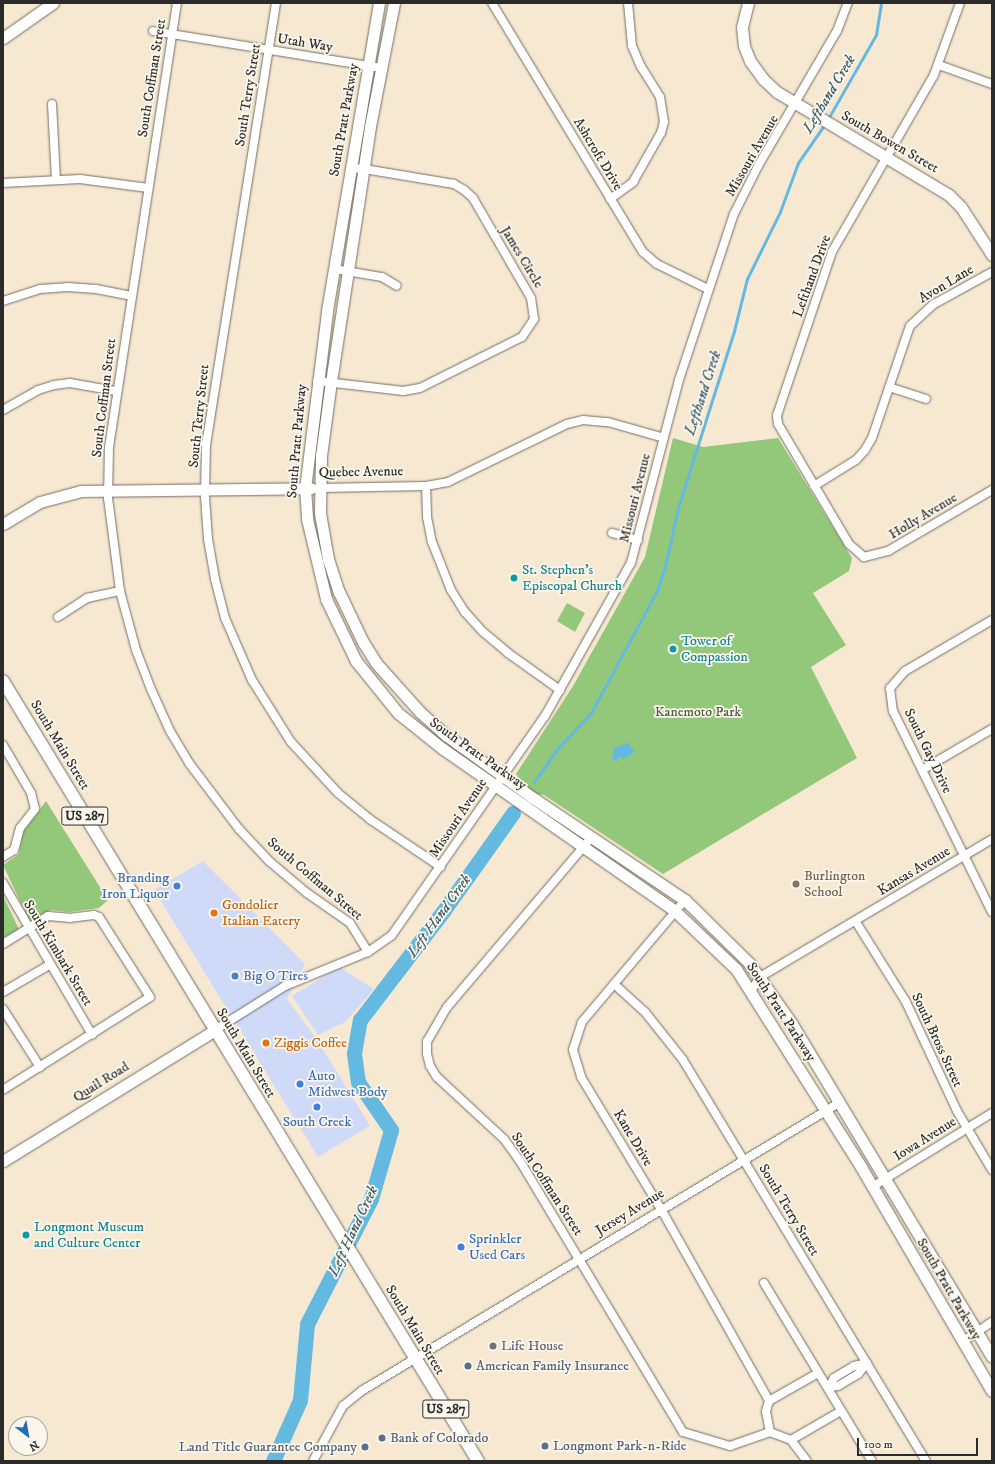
<!DOCTYPE html>
<html>
<head>
<meta charset="utf-8">
<style>
	body { margin:0 }
	#map { position:relative; width:995px; height:1464px; overflow:hidden; background:#f7e8d2; font-family:"IM FELL DW Pica",serif }
	div>[style] { position:absolute }
	[style*='--x'] { left:calc(var(--x)*1px); top:calc(var(--y)*1px); width:calc(var(--w)*1px); rotate:calc(var(--a)*1deg) }
	.built>* { inset:0; background:#cfdaf9 }
	.green>* { inset:0; background:#93c87a }
	.water>* { inset:0; background:#64b9e1 }
	.stream>* { height:2.5px; margin:-1.25px; padding:0 1.25px; transform-origin:1.25px; border-radius:1.25px; background:#64b9e1 }
	.river>* { height:15px; margin:-7.5px; padding:0 7.5px; transform-origin:7.5px; border-radius:7.5px; background:#64b9e1 }
	.roads { filter:drop-shadow(0 0 1px #726d65) drop-shadow(0 0 1px #726d65) }
	.street>* { height:8px; margin:-4px; padding:0 4px; transform-origin:4px; border-radius:4px; background:#fff }
	.secondary>* { height:11px; margin:-5.5px; padding:0 5.5px; transform-origin:5.5px; border-radius:5.5px; background:#fff }
	.primary>* { height:12px; margin:-6px; padding:0 6px; transform-origin:6px; border-radius:6px; background:#fff }
	.dots>* { width:11px; height:11px; translate:-50% -50%; box-sizing:border-box; border:2px solid #fbf7ec; border-radius:50% }
	span { translate:-50% -50%; white-space:nowrap; text-align:center; line-height:1.15; -webkit-text-stroke:3.5px #fbf7ec; paint-order:stroke }
	.shield-label span { padding:1px 3px; background:#fbf7ec; border:1px solid; border-radius:3px; -webkit-text-stroke-width:0 }
	.shield-label { font-size:13px; color:#2b2b2b; font-weight:700 }
	.street-label { font-size:14px; color:#2b2b2b }
	.culture-label { font-size:14px; color:#0d838f }
	.left { translate:0 -50%; text-align:left }
	.park-label { font-size:14px; color:#4a5a43 }
	.education-label { font-size:14px; color:#785e54 }
	.shop-label { font-size:14px; color:#366cbe }
	.right { translate:-100% -50%; text-align:right }
	.food-label { font-size:14px; color:#c56008 }
	.worship-label { font-size:14px; color:#5b616d }
	.service-label { font-size:14px; color:#4e5e75 }
	.water-label { font-size:15px; color:#3f5d6b; font-style:italic }
	.frame { position:absolute; inset:0; border:4px solid #2b2b2b; pointer-events:none }
	.north { position:absolute; left:8px; top:1416px; width:40px; height:40px; box-sizing:border-box; background:#fbf7ec; border:1px solid #a8a59f; border-radius:50%; rotate:149deg; font-size:11px; font-weight:700; line-height:16px; text-align:center; color:#2b2b2b }
	.north::after { content:''; display:block; margin:auto; width:14px; height:18px; background:#1f6fb2; clip-path:polygon(50% 0,100% 100%,50% 72%,0 100%) }
	.scale { position:absolute; left:857px; top:1438px; width:121px; height:18px; box-sizing:border-box; border:2px solid #2b2b2b; border-top:0; padding-left:5px; font-size:12px; line-height:14px; white-space:nowrap; color:#2b2b2b; -webkit-text-stroke:3px #fbf7ec; paint-order:stroke }
</style>
</head>
<body>
<div id="map">
	<div class="built">
		<div style="clip-path:polygon(203px 861px,305px 964px,287px 999px,316px 1038px,370px 1126px,318px 1157px,154px 890px)"></div>
		<div style="clip-path:polygon(339px 967px,374px 989px,345px 1022px,318px 1035px,292px 996px)"></div>
	</div>
	<div class="green">
		<div style="clip-path:polygon(673px 438px,703px 447px,778px 438px,852px 558px,849px 571px,813px 593px,846px 645px,811px 667px,857px 758px,663px 874px,544px 795px,537px 794px,524px 786px,516px 774px,573px 686px,645px 557px)"></div>
		<div style="clip-path:polygon(567px 603px,585px 613px,575px 632px,557px 621px)"></div>
		<div style="clip-path:polygon(46px 801px,108px 900px,99px 908px,69px 912px,51px 910px,30px 922px,3px 865px,19px 854px,23px 832px)"></div>
		<div style="clip-path:polygon(3px 896px,19px 929px,3px 938px)"></div>
	</div>
	<div class="water">
		<div style="clip-path:polygon(628px 743px,635px 752px,623px 759px,620px 756px,617px 761px,612px 760px,614px 748px)"></div>
	</div>
	<div class="stream">
		<div style="--x:828;--y:119;--w:97;--a:-60.3"></div>
		<div style="--x:876;--y:35;--w:32;--a:-81"></div>
		<div style="--x:534;--y:782;--w:43;--a:-54.5"></div>
		<div style="--x:559;--y:747;--w:47;--a:-46.7"></div>
		<div style="--x:591;--y:713;--w:139;--a:-61.6"></div>
		<div style="--x:657;--y:591;--w:25;--a:-72"></div>
		<div style="--x:665;--y:567;--w:60;--a:-77.6"></div>
		<div style="--x:678;--y:508;--w:186;--a:-72.4"></div>
		<div style="--x:734;--y:331;--w:54;--a:-76"></div>
		<div style="--x:747;--y:279;--w:75;--a:-63.8"></div>
		<div style="--x:780;--y:212;--w:52;--a:-69.8"></div>
		<div style="--x:798;--y:163;--w:47;--a:-55.3"></div>
	</div>
	<div class="river">
		<div style="--x:273;--y:1461;--w:67;--a:-66.1"></div>
		<div style="--x:300;--y:1400;--w:76;--a:-84.7"></div>
		<div style="--x:307;--y:1324;--w:140;--a:-62.9"></div>
		<div style="--x:371;--y:1199;--w:72;--a:-73.8"></div>
		<div style="--x:391;--y:1130;--w:58;--a:-124.5"></div>
		<div style="--x:358;--y:1082;--w:29;--a:-98"></div>
		<div style="--x:354;--y:1053;--w:34;--a:-80"></div>
		<div style="--x:360;--y:1020;--w:138;--a:-52.6"></div>
		<div style="--x:444;--y:910;--w:119;--a:-54.6"></div>
	</div>
	<div class="roads">
		<div class="street">
			<div style="--x:177;--y:3;--w:448;--a:98.7"></div>
			<div style="--x:109;--y:446;--w:52;--a:91.1"></div>
			<div style="--x:108;--y:498;--w:94;--a:82.6"></div>
			<div style="--x:120;--y:591;--w:61;--a:74.8"></div>
			<div style="--x:136;--y:650;--w:42;--a:69"></div>
			<div style="--x:151;--y:689;--w:46;--a:65.7"></div>
			<div style="--x:170;--y:731;--w:37;--a:59"></div>
			<div style="--x:189;--y:763;--w:83;--a:52.9"></div>
			<div style="--x:239;--y:829;--w:44;--a:46.8"></div>
			<div style="--x:269;--y:861;--w:50;--a:40.1"></div>
			<div style="--x:307;--y:893;--w:52;--a:34.9"></div>
			<div style="--x:350;--y:923;--w:34;--a:58"></div>
			<div style="--x:276;--y:3;--w:446;--a:99"></div>
			<div style="--x:206;--y:443;--w:54;--a:91.1"></div>
			<div style="--x:205;--y:497;--w:42;--a:85.9"></div>
			<div style="--x:208;--y:539;--w:41;--a:80.1"></div>
			<div style="--x:215;--y:579;--w:40;--a:75.6"></div>
			<div style="--x:225;--y:618;--w:68;--a:66.5"></div>
			<div style="--x:252;--y:680;--w:73;--a:57.8"></div>
			<div style="--x:291;--y:742;--w:69;--a:47.3"></div>
			<div style="--x:338;--y:793;--w:43;--a:39.3"></div>
			<div style="--x:371;--y:820;--w:84;--a:33.9"></div>
			<div style="--x:492;--y:3;--w:291;--a:58.8"></div>
			<div style="--x:643;--y:252;--w:18;--a:41"></div>
			<div style="--x:657;--y:264;--w:57;--a:26.1"></div>
			<div style="--x:960;--y:3;--w:77;--a:109.9"></div>
			<div style="--x:934;--y:75;--w:204;--a:120"></div>
			<div style="--x:832;--y:252;--w:172;--a:108.6"></div>
			<div style="--x:777;--y:415;--w:9;--a:84"></div>
			<div style="--x:778;--y:424;--w:139;--a:59.4"></div>
			<div style="--x:849;--y:544;--w:20;--a:41"></div>
			<div style="--x:864;--y:557;--w:25;--a:-14"></div>
			<div style="--x:888;--y:551;--w:121;--a:-30.4"></div>
			<div style="--x:153;--y:31;--w:232;--a:9.2"></div>
			<div style="--x:939;--y:65;--w:56;--a:19.7"></div>
			<div style="--x:52;--y:104;--w:76;--a:87"></div>
			<div style="--x:3;--y:183;--w:77;--a:-3"></div>
			<div style="--x:80;--y:179;--w:69;--a:7.5"></div>
			<div style="--x:610;--y:199;--w:29;--a:-36"></div>
			<div style="--x:633;--y:182;--w:56;--a:-60.3"></div>
			<div style="--x:661;--y:133;--w:11;--a:-75"></div>
			<div style="--x:664;--y:122;--w:25;--a:-99"></div>
			<div style="--x:660;--y:97;--w:36;--a:-122"></div>
			<div style="--x:641;--y:67;--w:23;--a:-113"></div>
			<div style="--x:632;--y:46;--w:43;--a:-95.3"></div>
			<div style="--x:334;--y:269;--w:49;--a:9.5"></div>
			<div style="--x:382;--y:277;--w:17;--a:31"></div>
			<div style="--x:3;--y:301;--w:39;--a:-18"></div>
			<div style="--x:40;--y:289;--w:27;--a:-4"></div>
			<div style="--x:67;--y:287;--w:29;--a:4"></div>
			<div style="--x:96;--y:289;--w:36;--a:11"></div>
			<div style="--x:317;--y:381;--w:87;--a:6.6"></div>
			<div style="--x:403;--y:391;--w:17;--a:-10"></div>
			<div style="--x:420;--y:388;--w:114;--a:-26.6"></div>
			<div style="--x:522;--y:337;--w:22;--a:-56"></div>
			<div style="--x:534;--y:319;--w:21;--a:-98"></div>
			<div style="--x:531;--y:298;--w:116;--a:-120.1"></div>
			<div style="--x:473;--y:198;--w:12;--a:-138"></div>
			<div style="--x:464;--y:190;--w:12;--a:-149"></div>
			<div style="--x:454;--y:184;--w:91;--a:-170.5"></div>
			<div style="--x:364;--y:169;--w:13;--a:-176"></div>
			<div style="--x:889;--y:387;--w:39;--a:18"></div>
			<div style="--x:3;--y:410;--w:40;--a:-29.7"></div>
			<div style="--x:38;--y:390;--w:17;--a:-17"></div>
			<div style="--x:54;--y:385;--w:16;--a:-7"></div>
			<div style="--x:70;--y:383;--w:47;--a:9.9"></div>
			<div style="--x:426;--y:486;--w:31;--a:88"></div>
			<div style="--x:427;--y:517;--w:25;--a:79"></div>
			<div style="--x:432;--y:542;--w:52;--a:68.4"></div>
			<div style="--x:451;--y:590;--w:26;--a:58"></div>
			<div style="--x:465;--y:612;--w:25;--a:48"></div>
			<div style="--x:482;--y:631;--w:34;--a:40"></div>
			<div style="--x:508;--y:653;--w:64;--a:35.4"></div>
			<div style="--x:814;--y:486;--w:49;--a:-31.8"></div>
			<div style="--x:856;--y:460;--w:13;--a:-48"></div>
			<div style="--x:865;--y:450;--w:14;--a:-60"></div>
			<div style="--x:872;--y:438;--w:118;--a:-71.3"></div>
			<div style="--x:910;--y:326;--w:33;--a:-43"></div>
			<div style="--x:934;--y:304;--w:66;--a:-28.9"></div>
			<div style="--x:320;--y:488;--w:106;--a:-1.1"></div>
			<div style="--x:426;--y:486;--w:22;--a:-10"></div>
			<div style="--x:448;--y:482;--w:132;--a:-26"></div>
			<div style="--x:567;--y:424;--w:16;--a:-14"></div>
			<div style="--x:583;--y:420;--w:25;--a:5"></div>
			<div style="--x:608;--y:422;--w:58;--a:15.9"></div>
			<div style="--x:612;--y:533;--w:27;--a:15"></div>
			<div style="--x:58;--y:617;--w:35;--a:-33"></div>
			<div style="--x:87;--y:598;--w:34;--a:-12"></div>
			<div style="--x:992;--y:620;--w:101;--a:149.6"></div>
			<div style="--x:905;--y:671;--w:23;--a:131"></div>
			<div style="--x:890;--y:688;--w:23;--a:83"></div>
			<div style="--x:893;--y:711;--w:224;--a:63.8"></div>
			<div style="--x:3;--y:745;--w:56;--a:59.7"></div>
			<div style="--x:31;--y:793;--w:16;--a:76"></div>
			<div style="--x:35;--y:809;--w:24;--a:128"></div>
			<div style="--x:20;--y:828;--w:23;--a:105"></div>
			<div style="--x:14;--y:850;--w:13;--a:148"></div>
			<div style="--x:922;--y:770;--w:81;--a:-30.4"></div>
			<div style="--x:591;--y:838;--w:222;--a:130.4"></div>
			<div style="--x:447;--y:1007;--w:39;--a:120"></div>
			<div style="--x:427;--y:1041;--w:13;--a:90"></div>
			<div style="--x:427;--y:1054;--w:12;--a:76"></div>
			<div style="--x:430;--y:1066;--w:13;--a:58"></div>
			<div style="--x:437;--y:1077;--w:91;--a:42.8"></div>
			<div style="--x:504;--y:1139;--w:27;--a:54"></div>
			<div style="--x:520;--y:1161;--w:316;--a:59"></div>
			<div style="--x:683;--y:1432;--w:49;--a:16.6"></div>
			<div style="--x:730;--y:1446;--w:42;--a:-19.3"></div>
			<div style="--x:770;--y:1432;--w:22;--a:21"></div>
			<div style="--x:791;--y:1440;--w:58;--a:-30.1"></div>
			<div style="--x:3;--y:883;--w:176;--a:59.6"></div>
			<div style="--x:685;--y:900;--w:160;--a:130.2"></div>
			<div style="--x:582;--y:1022;--w:29;--a:108"></div>
			<div style="--x:573;--y:1050;--w:28;--a:73"></div>
			<div style="--x:581;--y:1077;--w:154;--a:58.8"></div>
			<div style="--x:661;--y:1209;--w:220;--a:60.6"></div>
			<div style="--x:856;--y:922;--w:94;--a:58"></div>
			<div style="--x:906;--y:1002;--w:120;--a:64.9"></div>
			<div style="--x:957;--y:1111;--w:69;--a:59.3"></div>
			<div style="--x:3;--y:944;--w:53;--a:-31.9"></div>
			<div style="--x:48;--y:916;--w:21;--a:5"></div>
			<div style="--x:69;--y:918;--w:25;--a:-7"></div>
			<div style="--x:94;--y:915;--w:5;--a:22"></div>
			<div style="--x:99;--y:917;--w:95;--a:57.5"></div>
			<div style="--x:150;--y:997;--w:174;--a:147.7"></div>
			<div style="--x:614;--y:984;--w:42;--a:42.1"></div>
			<div style="--x:645;--y:1012;--w:61;--a:51.6"></div>
			<div style="--x:683;--y:1060;--w:469;--a:58.8"></div>
			<div style="--x:751;--y:991;--w:17;--a:-57"></div>
			<div style="--x:760;--y:977;--w:270;--a:-30.7"></div>
			<div style="--x:3;--y:992;--w:53;--a:-30.4"></div>
			<div style="--x:3;--y:1009;--w:69;--a:57.5"></div>
			<div style="--x:215;--y:1030;--w:83;--a:-32.2"></div>
			<div style="--x:285;--y:986;--w:90;--a:-22.3"></div>
			<div style="--x:368;--y:952;--w:29;--a:-35"></div>
			<div style="--x:392;--y:935;--w:267;--a:-55.1"></div>
			<div style="--x:545;--y:716;--w:176;--a:-60.7"></div>
			<div style="--x:631;--y:563;--w:189;--a:-75.3"></div>
			<div style="--x:679;--y:380;--w:175;--a:-71.7"></div>
			<div style="--x:734;--y:214;--w:54;--a:-63.4"></div>
			<div style="--x:758;--y:166;--w:156;--a:-59.7"></div>
			<div style="--x:837;--y:31;--w:30;--a:-69"></div>
			<div style="--x:872;--y:1187;--w:141;--a:-31.7"></div>
			<div style="--x:764;--y:1283;--w:208;--a:58.8"></div>
			<div style="--x:962;--y:1342;--w:36;--a:-34"></div>
			<div style="--x:867;--y:1363;--w:14;--a:129"></div>
			<div style="--x:858;--y:1374;--w:23;--a:149"></div>
			<div style="--x:838;--y:1386;--w:9;--a:174"></div>
			<div style="--x:829;--y:1387;--w:10;--a:-61"></div>
			<div style="--x:834;--y:1378;--w:23;--a:-31"></div>
			<div style="--x:854;--y:1366;--w:13;--a:-13"></div>
			<div style="--x:770;--y:1432;--w:21;--a:-101"></div>
			<div style="--x:766;--y:1411;--w:10;--a:-73"></div>
			<div style="--x:769;--y:1401;--w:56;--a:-29.7"></div>
			<div style="--x:791;--y:1440;--w:26;--a:53"></div>
			<div style="--x:313;--y:1461;--w:63;--a:-61.4"></div>
			<div style="--x:343;--y:1406;--w:26;--a:-39"></div>
			<div style="--x:363;--y:1390;--w:556;--a:-31.09"></div>
		</div>
		<div class="secondary">
			<div style="--x:379;--y:3;--w:313;--a:99.6"></div>
			<div style="--x:327;--y:312;--w:177;--a:97.1"></div>
			<div style="--x:305;--y:488;--w:31;--a:86"></div>
			<div style="--x:307;--y:519;--w:82;--a:76.6"></div>
			<div style="--x:326;--y:599;--w:69;--a:64.2"></div>
			<div style="--x:356;--y:661;--w:67;--a:51.1"></div>
			<div style="--x:398;--y:713;--w:58;--a:38.7"></div>
			<div style="--x:443;--y:749;--w:283;--a:34.9"></div>
			<div style="--x:675;--y:911;--w:84;--a:43.6"></div>
			<div style="--x:736;--y:969;--w:234;--a:57.7"></div>
			<div style="--x:861;--y:1167;--w:259;--a:59.7"></div>
			<div style="--x:394;--y:3;--w:126;--a:101"></div>
			<div style="--x:370;--y:127;--w:257;--a:98.7"></div>
			<div style="--x:331;--y:381;--w:76;--a:97.6"></div>
			<div style="--x:321;--y:456;--w:57;--a:91"></div>
			<div style="--x:320;--y:513;--w:47;--a:80.1"></div>
			<div style="--x:328;--y:559;--w:35;--a:72"></div>
			<div style="--x:339;--y:592;--w:55;--a:64.4"></div>
			<div style="--x:363;--y:642;--w:25;--a:58"></div>
			<div style="--x:376;--y:663;--w:66;--a:48.1"></div>
			<div style="--x:420;--y:712;--w:36;--a:42"></div>
			<div style="--x:447;--y:736;--w:106;--a:35.8"></div>
			<div style="--x:533;--y:798;--w:183;--a:33.9"></div>
			<div style="--x:685;--y:900;--w:90;--a:44.5"></div>
			<div style="--x:749;--y:963;--w:75;--a:54.8"></div>
			<div style="--x:792;--y:1024;--w:388;--a:59"></div>
			<div style="--x:748;--y:3;--w:25;--a:104"></div>
			<div style="--x:742;--y:27;--w:19;--a:84"></div>
			<div style="--x:744;--y:46;--w:16;--a:68"></div>
			<div style="--x:750;--y:61;--w:22;--a:54"></div>
			<div style="--x:763;--y:79;--w:19;--a:43"></div>
			<div style="--x:777;--y:92;--w:200;--a:30.9"></div>
			<div style="--x:949;--y:195;--w:17;--a:45"></div>
			<div style="--x:961;--y:207;--w:57;--a:57.1"></div>
			<div style="--x:3;--y:38;--w:61;--a:-35"></div>
			<div style="--x:3;--y:524;--w:43;--a:-30.7"></div>
			<div style="--x:40;--y:502;--w:42;--a:-15"></div>
			<div style="--x:81;--y:491;--w:230;--a:-0.7"></div>
			<div style="--x:3;--y:1161;--w:249;--a:-31.7"></div>
		</div>
		<div class="primary">
			<div style="--x:3;--y:681;--w:913;--a:58.66"></div>
		</div>
	</div>
	<div class="dots">
		<div style="left:514px;top:578px;background:#0f9aa8"></div>
		<div style="left:673px;top:649px;background:#0f9aa8"></div>
		<div style="left:796px;top:884px;background:#8d6e63"></div>
		<div style="left:177px;top:886px;background:#3f7fe0"></div>
		<div style="left:214px;top:913px;background:#e8710a"></div>
		<div style="left:235px;top:976px;background:#3f7fe0"></div>
		<div style="left:266px;top:1043px;background:#e8710a"></div>
		<div style="left:300px;top:1084px;background:#3f7fe0"></div>
		<div style="left:317px;top:1107px;background:#3f7fe0"></div>
		<div style="left:26px;top:1235px;background:#0f9aa8"></div>
		<div style="left:461px;top:1247px;background:#3f7fe0"></div>
		<div style="left:493px;top:1346px;background:#6b7280"></div>
		<div style="left:468px;top:1366px;background:#5c6f8a"></div>
		<div style="left:382px;top:1438px;background:#5c6f8a"></div>
		<div style="left:545px;top:1446px;background:#5c6f8a"></div>
		<div style="left:365px;top:1447px;background:#5c6f8a"></div>
	</div>
	<div class="shield-label">
		<span style="left:85px;top:816px">US 287</span>
		<span style="left:446px;top:1409px">US 287</span>
	</div>
	<div class="street-label">
		<span style="left:305px;top:43px;rotate:9deg">Utah Way</span>
		<span style="left:152px;top:78px;rotate:-81deg">South Coffman Street</span>
		<span style="left:248px;top:95px;rotate:-81deg">South Terry Street</span>
		<span style="left:344px;top:120px;rotate:-80deg">South Pratt Parkway</span>
		<span style="left:890px;top:142px;rotate:30deg">South Bowen Street</span>
		<span style="left:598px;top:154px;rotate:59deg">Ashcroft Drive</span>
		<span style="left:752px;top:156px;rotate:-60deg">Missouri Avenue</span>
		<span style="left:522px;top:257px;rotate:59deg">James Circle</span>
		<span style="left:812px;top:276px;rotate:-70deg">Lefthand Drive</span>
		<span style="left:946px;top:284px;rotate:-31deg">Avon Lane</span>
		<span style="left:104px;top:398px;rotate:-83deg">South Coffman Street</span>
		<span style="left:199px;top:416px;rotate:-84deg">South Terry Street</span>
		<span style="left:297px;top:441px;rotate:-85deg">South Pratt Parkway</span>
		<span style="left:361px;top:472px;rotate:-1deg">Quebec Avenue</span>
		<span style="left:635px;top:498px;rotate:-76deg">Missouri Avenue</span>
		<span style="left:923px;top:516px;rotate:-31deg">Holly Avenue</span>
		<span style="left:60px;top:745px;rotate:59deg">South Main Street</span>
		<span style="left:928px;top:751px;rotate:64deg">South Gay Drive</span>
		<span style="left:478px;top:754px;rotate:35deg">South Pratt Parkway</span>
		<span style="left:458px;top:818px;rotate:-56deg">Missouri Avenue</span>
		<span style="left:914px;top:871px;rotate:-31deg">Kansas Avenue</span>
		<span style="left:315px;top:879px;rotate:40deg">South Coffman Street</span>
		<span style="left:58px;top:953px;rotate:59deg">South Kimbark Street</span>
		<span style="left:781px;top:1012px;rotate:57deg">South Pratt Parkway</span>
		<span style="left:937px;top:1040px;rotate:65deg">South Bross Street</span>
		<span style="left:246px;top:1053px;rotate:59deg">South Main Street</span>
		<span style="left:101px;top:1082px;rotate:-32deg">Quail Road</span>
		<span style="left:633px;top:1138px;rotate:59deg">Kane Drive</span>
		<span style="left:925px;top:1139px;rotate:-32deg">Iowa Avenue</span>
		<span style="left:547px;top:1184px;rotate:57deg">South Coffman Street</span>
		<span style="left:789px;top:1210px;rotate:59deg">South Terry Street</span>
		<span style="left:630px;top:1212px;rotate:-31deg">Jersey Avenue</span>
		<span style="left:949px;top:1289px;rotate:60deg">South Pratt Parkway</span>
		<span style="left:415px;top:1330px;rotate:59deg">South Main Street</span>
	</div>
	<div class="culture-label">
		<span class="left" style="left:522px;top:578px">St. Stephen's<br>Episcopal Church</span>
		<span class="left" style="left:681px;top:649px">Tower of<br>Compassion</span>
		<span class="left" style="left:34px;top:1235px">Longmont Museum<br>and Culture Center</span>
	</div>
	<div class="park-label">
		<span style="left:698px;top:712px">Kanemoto Park</span>
	</div>
	<div class="education-label">
		<span class="left" style="left:804px;top:884px">Burlington<br>School</span>
	</div>
	<div class="shop-label">
		<span class="right" style="left:169px;top:886px">Branding<br>Iron Liquor</span>
		<span class="left" style="left:243px;top:976px">Big O Tires</span>
		<span class="left" style="left:308px;top:1084px">Auto<br>Midwest Body</span>
		<span style="left:317px;top:1122px">South Creek</span>
		<span class="left" style="left:469px;top:1247px">Sprinkler<br>Used Cars</span>
	</div>
	<div class="food-label">
		<span class="left" style="left:222px;top:913px">Gondolier<br>Italian Eatery</span>
		<span class="left" style="left:274px;top:1043px">Ziggis Coffee</span>
	</div>
	<div class="worship-label">
		<span class="left" style="left:501px;top:1346px">Life House</span>
	</div>
	<div class="service-label">
		<span class="left" style="left:476px;top:1366px">American Family Insurance</span>
		<span class="left" style="left:390px;top:1438px">Bank of Colorado</span>
		<span class="left" style="left:553px;top:1446px">Longmont Park-n-Ride</span>
		<span class="right" style="left:357px;top:1447px">Land Title Guarantee Company</span>
	</div>
	<div class="water-label">
		<span style="left:829px;top:94px;rotate:-59deg">Lefthand Creek</span>
		<span style="left:703px;top:393px;rotate:-72deg">Lefthand Creek</span>
		<span style="left:439px;top:916px;rotate:-54deg">Left Hand Creek</span>
		<span style="left:353px;top:1231px;rotate:-65deg">Left Hand Creek</span>
	</div>
	<div class="frame"></div>
	<div class="north">N</div>
	<div class="scale">100 m</div>
</div>
</body>
</html>
